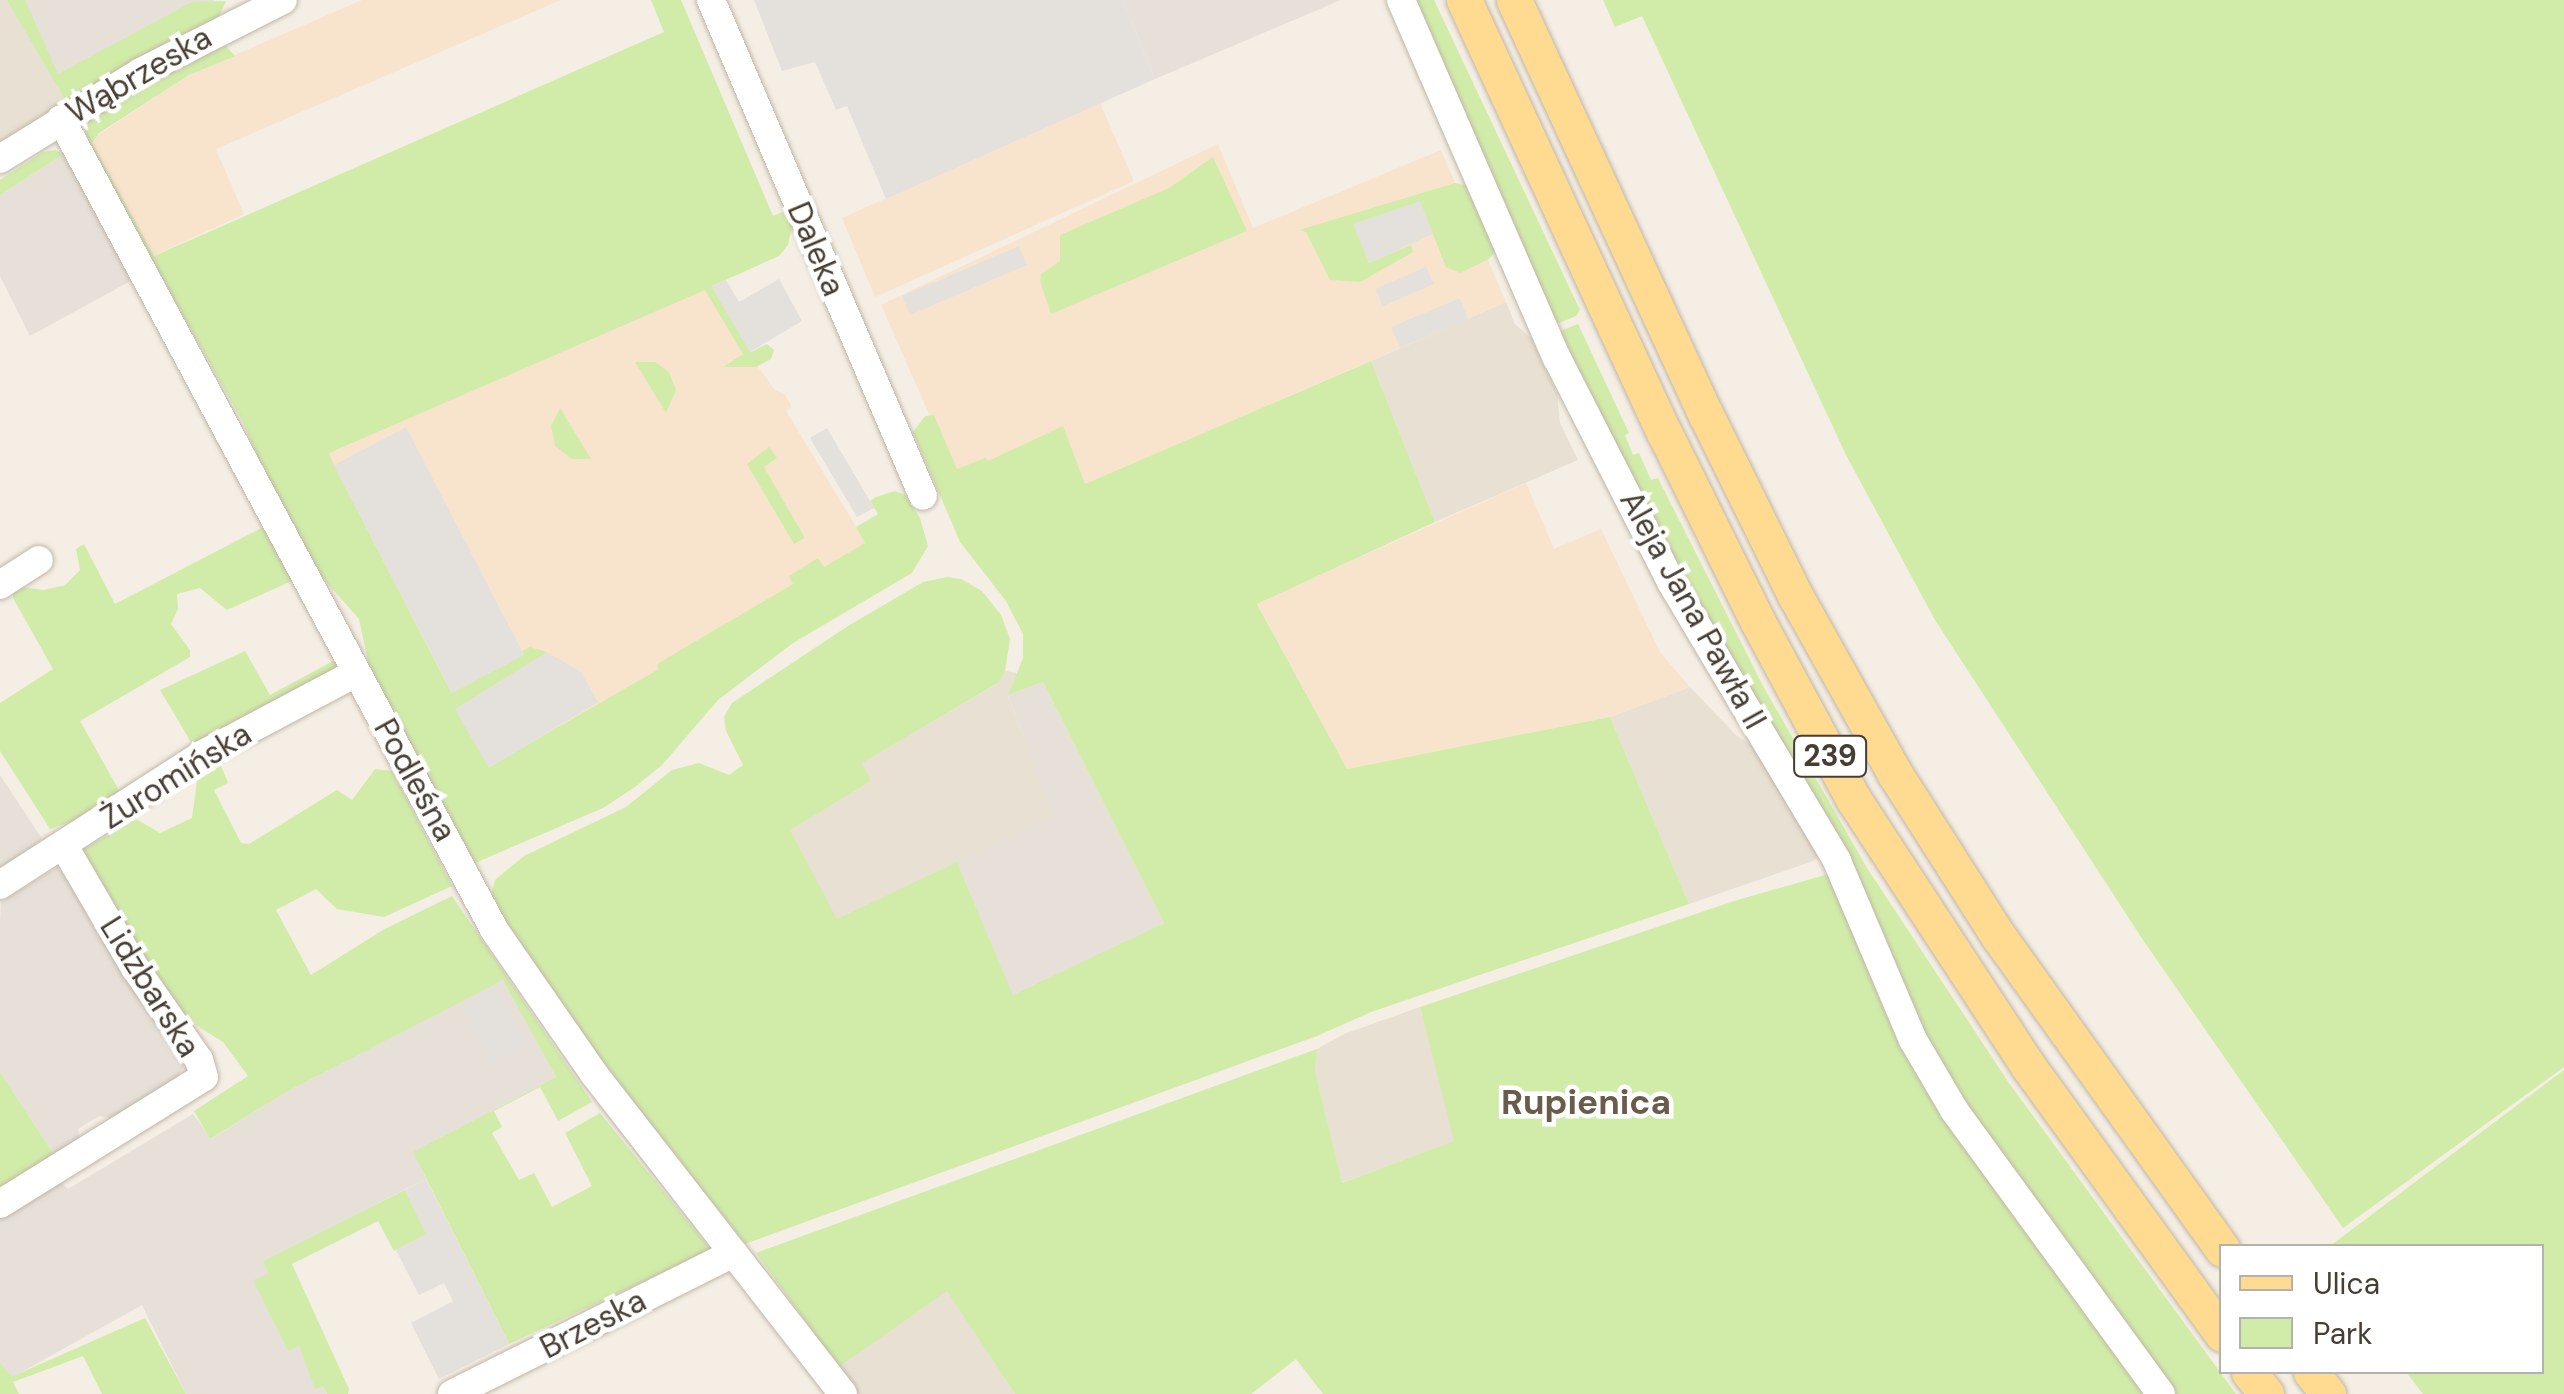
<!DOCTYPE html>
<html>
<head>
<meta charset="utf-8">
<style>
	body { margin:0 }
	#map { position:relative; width:2564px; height:1394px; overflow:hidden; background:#f4eee4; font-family:"DM Sans",sans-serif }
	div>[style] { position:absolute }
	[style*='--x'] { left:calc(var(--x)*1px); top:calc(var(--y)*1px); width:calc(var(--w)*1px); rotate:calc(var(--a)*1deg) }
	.residential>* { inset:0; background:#e8e0d2 }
	.commercial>* { inset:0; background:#f8e4cd }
	.industrial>* { inset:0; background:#e6e0d9 }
	.green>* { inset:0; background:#d1eca9 }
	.parking>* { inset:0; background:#e4e1dd }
	.roads { filter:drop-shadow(0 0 2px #c0b6a6) drop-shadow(0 0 2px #c0b6a6) }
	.minor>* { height:28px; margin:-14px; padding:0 14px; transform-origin:14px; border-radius:14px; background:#fff }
	.major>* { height:35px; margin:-17.5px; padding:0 17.5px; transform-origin:17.5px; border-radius:17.5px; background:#ffdb92 }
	span { translate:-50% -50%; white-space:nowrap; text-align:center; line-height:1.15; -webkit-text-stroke:9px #fff; paint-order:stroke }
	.shield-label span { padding:2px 8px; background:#fff; border:2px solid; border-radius:8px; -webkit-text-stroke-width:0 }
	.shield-label { font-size:30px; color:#473e33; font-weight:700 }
	.street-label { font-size:32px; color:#473e33 }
	.neighbourhood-label { font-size:35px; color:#6a5c4a; font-weight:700 }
	.legend { position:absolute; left:2219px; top:1244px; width:325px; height:130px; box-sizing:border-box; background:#fff; border:2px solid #b5b2ad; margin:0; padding:12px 18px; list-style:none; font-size:30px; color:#473e33 }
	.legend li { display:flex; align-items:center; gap:20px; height:50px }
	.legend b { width:50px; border:2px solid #b5b2ad }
</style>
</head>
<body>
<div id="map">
	<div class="residential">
		<div style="clip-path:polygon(0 0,7px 0,74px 112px,0 159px)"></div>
		<div style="clip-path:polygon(1506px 302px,1515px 324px,1531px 338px,1542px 361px,1557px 393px,1560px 423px,1578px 460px,1435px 522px,1371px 361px)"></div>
		<div style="clip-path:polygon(1005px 671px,1017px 673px,1008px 696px,1054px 816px,837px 920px,789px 830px,871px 781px,861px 763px,997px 684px)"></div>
		<div style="clip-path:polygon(1690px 687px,1737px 736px,1760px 750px,1821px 854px,1813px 861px,1689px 904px,1610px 717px)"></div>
		<div style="clip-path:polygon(1420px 1007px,1455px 1141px,1341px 1183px,1315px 1071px,1317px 1049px,1344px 1034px)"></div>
		<div style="clip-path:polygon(947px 1290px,1015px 1394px,857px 1394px,839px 1367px)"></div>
	</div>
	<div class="commercial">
		<div style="clip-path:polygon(362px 0,561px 0,216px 149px,244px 214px,153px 256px,92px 144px,95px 137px,189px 75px)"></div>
		<div style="clip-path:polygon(1100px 103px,1134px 181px,875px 297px,842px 218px)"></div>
		<div style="clip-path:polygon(1218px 144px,1253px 228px,1441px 150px,1506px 302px,980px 530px,881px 305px)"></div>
		<div style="clip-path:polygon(705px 278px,758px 367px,774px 389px,785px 395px,792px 407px,786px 411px,866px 543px,493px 801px,293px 459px)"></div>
		<div style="clip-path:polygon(1526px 483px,1554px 549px,1601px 529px,1660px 652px,1690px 687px,1610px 717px,1347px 769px,1257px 603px)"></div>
	</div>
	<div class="industrial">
		<div style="clip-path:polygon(7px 0,214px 0,61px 95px)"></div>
		<div style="clip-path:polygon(1123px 0,1341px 0,1155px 79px)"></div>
		<div style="clip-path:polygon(64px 154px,136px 278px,30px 336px,0 276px,0 195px)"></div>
		<div style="clip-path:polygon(1043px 682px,1164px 923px,1013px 996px,957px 862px,1053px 816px,1008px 695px)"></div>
		<div style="clip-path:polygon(0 775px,42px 839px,0 870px)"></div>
		<div style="clip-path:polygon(58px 867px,107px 938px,184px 1066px,177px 1078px,111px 1118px,99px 1116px,78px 1129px,80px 1140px,55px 1156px,0 1072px,0 921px,1px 902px)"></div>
		<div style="clip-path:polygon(503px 979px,556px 1077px,414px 1152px,426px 1179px,264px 1261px,327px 1394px,186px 1394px,142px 1305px,11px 1378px,0 1362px,0 1215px,57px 1178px,68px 1189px,193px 1114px,211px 1139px,290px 1090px)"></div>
	</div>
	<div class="green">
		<div style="clip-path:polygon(7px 0,25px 0,58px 74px,192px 2px,226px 1px,219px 17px,67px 103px)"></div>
		<div style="clip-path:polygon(651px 0,681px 0,773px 216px,785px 211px,792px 226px,788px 245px,779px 256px,712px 286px,751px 352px,767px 344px,774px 350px,771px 359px,756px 367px,723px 367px,743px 354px,705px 290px,329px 453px,334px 465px,451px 692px,524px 654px,522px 651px,530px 647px,547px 652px,489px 767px,659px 669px,657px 664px,793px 584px,789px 576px,818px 558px,824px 567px,865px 543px,856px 527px,878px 514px,870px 501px,876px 497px,895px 491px,905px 495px,920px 518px,928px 546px,912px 573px,793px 643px,718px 700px,662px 765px,635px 787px,603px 808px,475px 863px,371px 675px,359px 619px,314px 568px,275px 498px,243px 422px,88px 146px,85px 130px,91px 117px,159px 74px,225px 45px,235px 56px,189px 75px,99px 133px,92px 143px,154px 256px,664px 32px)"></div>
		<div style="clip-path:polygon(1409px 0,1434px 0,1580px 310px,1576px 316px,1554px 325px)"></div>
		<div style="clip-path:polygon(1603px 0,2564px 0,2564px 1067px,2343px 1228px,2143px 940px,1935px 620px,1846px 455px,1642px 16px,1615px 27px)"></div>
		<div style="clip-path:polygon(55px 150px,64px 154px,0 195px,0 180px,43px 152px)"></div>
		<div style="clip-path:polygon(1213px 157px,1247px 231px,1051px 314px,1040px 281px,1041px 274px,1060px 261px,1060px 235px,1169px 188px)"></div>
		<div style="clip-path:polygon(1455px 183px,1470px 186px,1497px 249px,1489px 259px,1460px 273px,1446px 267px,1420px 202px,1369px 263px,1411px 245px,1413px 252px,1360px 282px,1330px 280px,1306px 232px,1299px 230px)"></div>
		<div style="clip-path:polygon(1578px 324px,1629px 433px,1625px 435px,1633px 455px,1639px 453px,1651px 480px,1658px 478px,1763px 686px,1867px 868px,2009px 1083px,2236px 1394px,2172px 1394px,1957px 1100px,1563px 348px,1560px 331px)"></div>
		<div style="clip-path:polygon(1371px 361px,1435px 522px,1257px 604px,1347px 769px,1610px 717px,1689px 904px,1371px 1012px,1317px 1036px,745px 1244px,534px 974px,491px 895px,495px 880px,524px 856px,626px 807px,672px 770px,699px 763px,729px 775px,743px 765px,726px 731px,724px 717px,732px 703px,848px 626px,923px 582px,948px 577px,961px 579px,982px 591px,1001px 615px,1010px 639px,1005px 671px,998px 683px,862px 763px,871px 781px,790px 830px,837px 919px,957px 862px,1013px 995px,1164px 923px,1043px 682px,1008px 695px,1023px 658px,1023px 634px,1006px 601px,960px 542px,913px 432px,925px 416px,934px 415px,957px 469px,985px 458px,988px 461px,1063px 426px,1085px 484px)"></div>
		<div style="clip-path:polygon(635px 362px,655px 362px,669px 372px,676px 390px,666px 413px)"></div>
		<div style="clip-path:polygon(560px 408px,591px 459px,572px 459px,555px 446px,551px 426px)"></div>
		<div style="clip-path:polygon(769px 447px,777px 458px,764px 467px,805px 538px,794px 544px,747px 464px)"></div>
		<div style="clip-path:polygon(265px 526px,294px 580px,227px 610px,200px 588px,177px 594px,178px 609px,171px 624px,190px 650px,190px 657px,80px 721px,120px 792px,83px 817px,50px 829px,0 751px,0 703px,53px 669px,13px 598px,13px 586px,44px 590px,65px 585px,80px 570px,76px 549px,84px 544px,115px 604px)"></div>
		<div style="clip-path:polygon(245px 651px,270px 695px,335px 660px,339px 669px,195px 749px,160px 690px)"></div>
		<div style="clip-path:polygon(237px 746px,240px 751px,220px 763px,228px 783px,214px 790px,241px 843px,249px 844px,337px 790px,352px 800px,375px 769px,392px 771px,452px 886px,384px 917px,337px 909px,316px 889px,276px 910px,311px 975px,383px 930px,452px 896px,592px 1102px,558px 1121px,540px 1087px,494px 1111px,502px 1127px,492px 1133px,519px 1180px,534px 1173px,552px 1207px,592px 1186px,565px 1133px,600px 1113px,711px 1250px,509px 1344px,413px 1152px,556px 1077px,503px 980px,290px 1090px,210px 1139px,194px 1111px,248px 1076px,223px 1042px,181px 1016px,77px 853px,136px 819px,160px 833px,192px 818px,198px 774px)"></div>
		<div style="clip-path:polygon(1825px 875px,1831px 877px,1896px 1025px,2153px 1394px,1323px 1394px,1296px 1359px,1251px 1394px,1015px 1394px,947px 1291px,839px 1367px,756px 1253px,1317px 1049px,1315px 1071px,1342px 1183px,1454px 1141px,1420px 1007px,1734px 901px)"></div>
		<div style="clip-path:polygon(2564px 1070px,2564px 1394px,2423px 1394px,2406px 1372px,2542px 1372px,2542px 1246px,2330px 1246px)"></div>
		<div style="clip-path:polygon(0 1072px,55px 1156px,0 1191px)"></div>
		<div style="clip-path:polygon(405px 1190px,427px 1234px,394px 1251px,378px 1221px,292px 1264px,349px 1389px,348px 1394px,327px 1394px,323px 1386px,315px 1389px,299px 1346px,288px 1351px,253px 1280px,269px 1274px,263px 1261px)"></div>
		<div style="clip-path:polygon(145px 1318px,186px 1394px,102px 1394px,83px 1356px,13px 1382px,19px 1394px,0 1394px,0 1362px,11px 1377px)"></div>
	</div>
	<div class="parking">
		<div style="clip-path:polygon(754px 0,1123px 0,1155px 79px,886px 199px,847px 106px,836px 110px,815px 62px,782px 71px)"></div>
		<div style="clip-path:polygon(1420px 201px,1433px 234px,1369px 263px,1353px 224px)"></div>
		<div style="clip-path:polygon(1019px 246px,1027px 265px,910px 315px,902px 296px)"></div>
		<div style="clip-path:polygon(1426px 267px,1434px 284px,1383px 306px,1375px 289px)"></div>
		<div style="clip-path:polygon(779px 279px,802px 321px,750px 352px,711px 286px,726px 280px,739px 302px)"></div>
		<div style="clip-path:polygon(1460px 298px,1468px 319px,1400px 348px,1391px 327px)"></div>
		<div style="clip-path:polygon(406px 427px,524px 655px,452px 693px,334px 465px)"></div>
		<div style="clip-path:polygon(827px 428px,874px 508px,857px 517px,810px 438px)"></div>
		<div style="clip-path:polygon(547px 652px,581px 672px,598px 702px,489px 768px,455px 709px)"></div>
		<div style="clip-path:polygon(496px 987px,526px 1044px,491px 1062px,461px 1005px)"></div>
		<div style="clip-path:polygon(426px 1179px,509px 1344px,439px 1379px,411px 1323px,453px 1301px,444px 1283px,419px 1295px,396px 1250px,426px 1234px,405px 1190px)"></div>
	</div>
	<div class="roads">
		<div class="minor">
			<div style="--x:711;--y:0;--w:539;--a:66.86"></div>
			<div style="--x:1401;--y:0;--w:391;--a:66.5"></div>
			<div style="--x:1557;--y:358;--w:251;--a:63"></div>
			<div style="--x:1671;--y:582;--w:325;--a:59.2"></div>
			<div style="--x:1837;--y:861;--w:194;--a:67"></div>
			<div style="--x:1913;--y:1040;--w:81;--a:59.6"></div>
			<div style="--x:1954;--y:1110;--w:351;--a:53.9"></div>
			<div style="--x:61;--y:119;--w:921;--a:61.88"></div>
			<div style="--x:495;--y:931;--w:174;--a:55.3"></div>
			<div style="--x:594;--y:1074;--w:405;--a:52.1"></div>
			<div style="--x:0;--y:159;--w:166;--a:-31.7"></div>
			<div style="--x:141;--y:72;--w:159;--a:-26.9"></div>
			<div style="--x:0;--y:585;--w:46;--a:-32.7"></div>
			<div style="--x:0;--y:885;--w:242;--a:-32.8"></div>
			<div style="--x:203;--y:754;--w:173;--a:-27.9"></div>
			<div style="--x:0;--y:1204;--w:240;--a:-31.9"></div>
			<div style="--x:204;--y:1077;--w:18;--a:-106"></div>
			<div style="--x:199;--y:1060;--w:112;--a:-124.8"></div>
			<div style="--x:135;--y:968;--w:141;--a:-120.2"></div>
			<div style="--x:452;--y:1394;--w:315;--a:-26.6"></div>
		</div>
		<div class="major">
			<div style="--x:1464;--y:0;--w:476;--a:65.2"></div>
			<div style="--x:1664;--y:432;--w:212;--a:63.7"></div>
			<div style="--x:1758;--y:622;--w:202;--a:61.7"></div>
			<div style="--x:1854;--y:800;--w:318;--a:56.8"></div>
			<div style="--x:2028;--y:1066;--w:331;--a:54.1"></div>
			<div style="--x:1514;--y:0;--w:457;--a:65.2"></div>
			<div style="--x:1706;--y:415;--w:201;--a:63.7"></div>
			<div style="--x:1795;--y:595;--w:205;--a:60.8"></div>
			<div style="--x:1895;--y:774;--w:193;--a:57.5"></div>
			<div style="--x:1999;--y:937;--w:384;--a:54.4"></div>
			<div style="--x:2249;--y:1372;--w:28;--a:52"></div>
			<div style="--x:2311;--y:1372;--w:28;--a:52"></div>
		</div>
	</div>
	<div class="shield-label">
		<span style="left:1830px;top:756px">239</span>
	</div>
	<div class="street-label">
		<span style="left:139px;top:75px;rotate:-30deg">Wąbrzeska</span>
		<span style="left:816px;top:249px;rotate:67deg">Daleka</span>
		<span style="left:1693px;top:610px;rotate:61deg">Aleja Jana Pawła II</span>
		<span style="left:176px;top:776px;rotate:-32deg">Żuromińska</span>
		<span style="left:415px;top:780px;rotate:61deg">Podleśna</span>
		<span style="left:150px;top:987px;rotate:58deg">Lidzbarska</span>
		<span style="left:593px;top:1324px;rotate:-27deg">Brzeska</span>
	</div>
	<div class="neighbourhood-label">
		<span style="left:1586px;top:1102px">Rupienica</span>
	</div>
	<ul class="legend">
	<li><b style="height:12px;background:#ffdb92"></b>Ulica</li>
	<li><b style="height:28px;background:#d1eca9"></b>Park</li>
	</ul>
</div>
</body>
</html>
